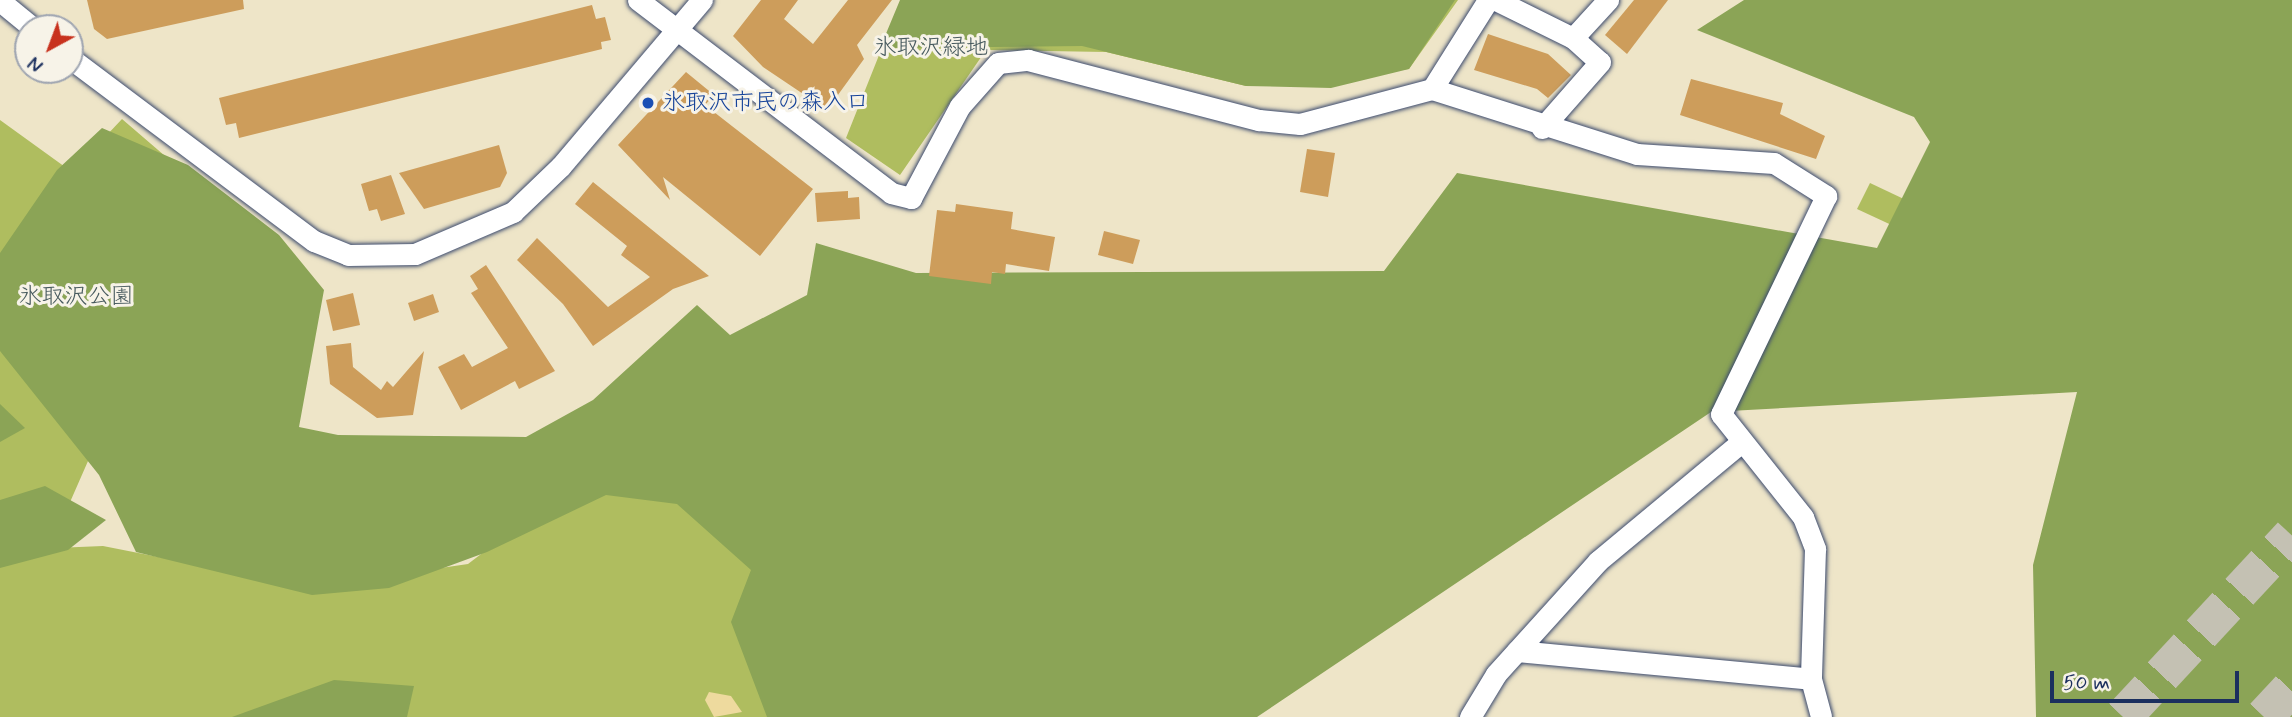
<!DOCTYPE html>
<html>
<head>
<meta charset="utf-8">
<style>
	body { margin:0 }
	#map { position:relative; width:2292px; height:717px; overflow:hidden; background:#eee5c8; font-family:Mynerve,"Klee One",sans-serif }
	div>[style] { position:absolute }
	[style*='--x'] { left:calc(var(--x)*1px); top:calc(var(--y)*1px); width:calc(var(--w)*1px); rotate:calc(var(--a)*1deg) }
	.green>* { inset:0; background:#afbd5f }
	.forest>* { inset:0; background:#8ba456 }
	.sand>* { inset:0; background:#eeda9e }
	.building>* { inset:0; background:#cd9d5b }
	.motorway-tunnel>* { height:38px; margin-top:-19px; transform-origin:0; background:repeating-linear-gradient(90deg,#c4c1b3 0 38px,transparent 0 57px) }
	.roads { filter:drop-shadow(0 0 2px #3b4a6e) drop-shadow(0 0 2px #3b4a6e) }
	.minor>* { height:21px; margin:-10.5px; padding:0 10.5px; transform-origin:10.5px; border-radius:10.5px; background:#fff }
	.dots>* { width:19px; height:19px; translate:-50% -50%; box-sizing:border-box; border:4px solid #f7f3e8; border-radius:50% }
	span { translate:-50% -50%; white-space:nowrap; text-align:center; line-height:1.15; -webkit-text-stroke:6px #f7f3e8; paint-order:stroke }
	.park-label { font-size:23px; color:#475a5e }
	.transit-label { font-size:23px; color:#164399 }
	.left { translate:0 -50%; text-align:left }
	.north { position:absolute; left:14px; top:14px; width:70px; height:70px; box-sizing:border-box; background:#f7f3e8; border:2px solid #9fa5b1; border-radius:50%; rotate:221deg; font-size:19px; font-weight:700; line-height:28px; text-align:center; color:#1b2f5e }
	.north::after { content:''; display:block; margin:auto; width:24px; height:32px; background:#c8321e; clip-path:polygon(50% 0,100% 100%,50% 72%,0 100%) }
	.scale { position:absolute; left:2050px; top:671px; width:189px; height:32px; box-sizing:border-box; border:4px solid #1b2f5e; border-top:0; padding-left:9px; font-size:21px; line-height:24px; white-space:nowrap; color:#1b2f5e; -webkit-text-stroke:5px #f7f3e8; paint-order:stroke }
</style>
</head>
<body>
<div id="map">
	<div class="green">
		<div style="clip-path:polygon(901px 0,1458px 0,1409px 69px,1246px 86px,1106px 52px,986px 50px,900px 175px,846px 138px)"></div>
		<div style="clip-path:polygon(122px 119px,172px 162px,159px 299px,60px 525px,0 514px,0 120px,72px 172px)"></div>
		<div style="clip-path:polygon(1870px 183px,1925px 209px,1913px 235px,1857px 209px)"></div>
		<div style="clip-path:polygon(573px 484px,733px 491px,789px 717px,0 717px,0 540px,31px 549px,103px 546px,311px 587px,468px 564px)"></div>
	</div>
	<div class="forest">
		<div style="clip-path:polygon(900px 0,1455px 0,1409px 69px,1331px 88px,1246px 86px,1082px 46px,880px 48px)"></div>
		<div style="clip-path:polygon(1744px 0,2292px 0,2292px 717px,2036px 717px,2033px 565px,2077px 392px,1711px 412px,1257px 717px,767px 717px,731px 622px,751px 570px,677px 504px,606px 495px,487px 552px,389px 588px,312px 595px,136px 552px,99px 475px,0 351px,0 253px,57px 170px,102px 128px,188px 165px,279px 235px,324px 290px,299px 427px,338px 435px,526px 437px,593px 400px,697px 305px,730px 335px,807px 295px,816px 243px,916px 273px,1384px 271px,1457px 173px,1877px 248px,1930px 142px,1914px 117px,1697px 30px)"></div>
		<div style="clip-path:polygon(0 404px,25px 428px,0 442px)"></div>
		<div style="clip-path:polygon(45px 486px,106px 520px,68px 550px,0 568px,0 500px)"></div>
		<div style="clip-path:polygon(334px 680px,414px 686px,407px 717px,232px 717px)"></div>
	</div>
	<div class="sand">
		<div style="clip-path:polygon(709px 692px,731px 696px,742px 712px,714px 717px,705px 700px)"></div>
	</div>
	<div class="building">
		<div style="clip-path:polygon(87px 0,243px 0,244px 9px,107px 39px,94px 29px)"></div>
		<div style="clip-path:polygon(761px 0,798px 0,784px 19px,813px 44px,848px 0,892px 0,857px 45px,864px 59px,827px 110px,763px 67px,733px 36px)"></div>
		<div style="clip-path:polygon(1634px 0,1668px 0,1627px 54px,1605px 35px)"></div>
		<div style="clip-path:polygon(592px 5px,596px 19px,605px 17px,611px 40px,601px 42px,602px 49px,239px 138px,236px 123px,226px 125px,219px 98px)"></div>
		<div style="clip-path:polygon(1488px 34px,1548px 54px,1571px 75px,1548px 98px,1537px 89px,1474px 70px)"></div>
		<div style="clip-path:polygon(686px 72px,714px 95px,705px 105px,813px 189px,760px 256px,663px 177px,670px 200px,618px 145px)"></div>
		<div style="clip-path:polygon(1691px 79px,1783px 103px,1780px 114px,1825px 136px,1816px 159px,1680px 115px)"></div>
		<div style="clip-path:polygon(499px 145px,507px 173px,500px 187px,424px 209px,399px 173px)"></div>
		<div style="clip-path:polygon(1307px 149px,1335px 153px,1328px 197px,1300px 192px)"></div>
		<div style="clip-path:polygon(391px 175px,405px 214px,381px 221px,377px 209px,369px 211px,361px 184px)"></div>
		<div style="clip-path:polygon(593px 182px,709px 276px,673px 289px,593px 346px,563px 304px,517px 260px,537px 238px,608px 307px,650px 277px,621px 255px,627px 246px,575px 204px)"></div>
		<div style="clip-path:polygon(848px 191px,848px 198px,859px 197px,860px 219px,817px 222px,815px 193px)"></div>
		<div style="clip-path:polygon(956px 204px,1013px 212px,1011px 229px,1055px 237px,1049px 271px,1006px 264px,1005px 274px,992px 272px,991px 284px,929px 276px,937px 210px,955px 212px)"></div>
		<div style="clip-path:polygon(1104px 231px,1140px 240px,1133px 264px,1098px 255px)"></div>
		<div style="clip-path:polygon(486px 265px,555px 371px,519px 389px,515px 381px,461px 410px,438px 367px,464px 354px,472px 367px,508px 348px,471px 293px,478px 289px,470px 276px)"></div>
		<div style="clip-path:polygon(353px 293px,360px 325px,333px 331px,326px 300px)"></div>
		<div style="clip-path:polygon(433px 294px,439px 312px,414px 321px,408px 303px)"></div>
		<div style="clip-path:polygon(351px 343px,353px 367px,381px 390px,387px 381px,393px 387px,424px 351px,413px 415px,377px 418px,330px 384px,326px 346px)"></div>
	</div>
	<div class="motorway-tunnel">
		<div style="--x:2123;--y:717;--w:248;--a:-47.1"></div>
		<div style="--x:2264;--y:717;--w:41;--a:-47"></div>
	</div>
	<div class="roads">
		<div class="minor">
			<div style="--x:638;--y:0;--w:318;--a:37.3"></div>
			<div style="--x:891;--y:193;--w:21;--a:14"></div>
			<div style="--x:911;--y:198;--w:104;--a:-62"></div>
			<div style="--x:960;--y:106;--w:57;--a:-48.5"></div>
			<div style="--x:998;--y:63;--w:30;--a:-6"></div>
			<div style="--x:1028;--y:60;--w:239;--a:14.6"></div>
			<div style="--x:1259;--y:120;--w:41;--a:5.6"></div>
			<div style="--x:1300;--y:124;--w:137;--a:-14.9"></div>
			<div style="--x:1432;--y:89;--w:215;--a:17.6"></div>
			<div style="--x:1637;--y:154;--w:137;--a:3.8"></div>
			<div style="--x:1774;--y:163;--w:62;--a:32.4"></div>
			<div style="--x:1826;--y:196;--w:242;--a:115.7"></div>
			<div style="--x:1721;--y:414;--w:132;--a:51.5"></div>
			<div style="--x:1803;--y:517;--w:34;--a:69"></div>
			<div style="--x:1815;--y:549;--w:130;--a:91.8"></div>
			<div style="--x:1811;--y:679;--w:39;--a:75"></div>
			<div style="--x:1496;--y:0;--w:86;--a:26.3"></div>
			<div style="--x:1573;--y:38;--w:36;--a:42"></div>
			<div style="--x:1600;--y:62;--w:88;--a:131.3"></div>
			<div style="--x:0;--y:1;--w:43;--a:39.3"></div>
			<div style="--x:1573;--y:38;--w:52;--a:-47.4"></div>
			<div style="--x:70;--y:58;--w:305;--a:36.9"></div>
			<div style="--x:314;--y:241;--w:37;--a:22"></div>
			<div style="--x:348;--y:255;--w:67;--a:-0.9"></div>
			<div style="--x:415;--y:254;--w:107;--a:-23.2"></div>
			<div style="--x:513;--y:212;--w:66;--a:-43.8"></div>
			<div style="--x:561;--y:166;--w:218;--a:-49.7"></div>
			<div style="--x:1432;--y:89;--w:105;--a:-57.8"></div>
			<div style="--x:1517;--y:651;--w:295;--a:5.4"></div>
			<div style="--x:1470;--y:717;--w:50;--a:-58.8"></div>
			<div style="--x:1496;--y:674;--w:152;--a:-47.9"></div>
			<div style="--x:1598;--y:561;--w:185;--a:-39.7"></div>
		</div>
	</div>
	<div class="dots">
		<div style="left:648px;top:103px;background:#1a4fb4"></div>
	</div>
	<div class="park-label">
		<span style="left:931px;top:48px">氷取沢緑地</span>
		<span style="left:76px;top:297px">氷取沢公園</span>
	</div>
	<div class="transit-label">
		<span class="left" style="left:662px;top:103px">氷取沢市民の森入口</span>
	</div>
	<div class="north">N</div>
	<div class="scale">50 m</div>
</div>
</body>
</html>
